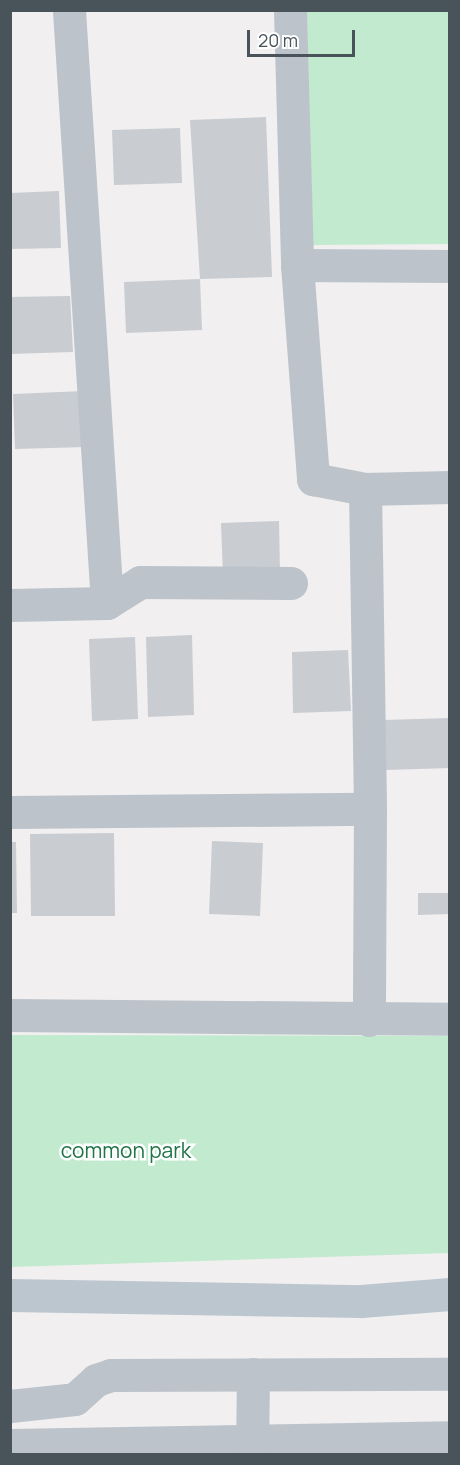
<!DOCTYPE html>
<html>
<head>
<meta charset="utf-8">
<style>
	body { margin:0 }
	#map { position:relative; width:460px; height:1465px; overflow:hidden; background:#f1efef; font-family:Manrope,sans-serif }
	div>[style] { position:absolute }
	[style*='--x'] { left:calc(var(--x)*1px); top:calc(var(--y)*1px); width:calc(var(--w)*1px); rotate:calc(var(--a)*1deg) }
	.green>* { inset:0; background:#c1eacf }
	.building>* { inset:0; background:#c9ccd1 }
	.street>* { height:33px; margin:-16.5px; padding:0 16.5px; transform-origin:16.5px; border-radius:16.5px; background:#bcc3ca }
	.secondary>* { height:33px; margin:-16.5px; padding:0 16.5px; transform-origin:16.5px; border-radius:16.5px; background:#bcc6cf }
	span { translate:-50% -50%; white-space:nowrap; text-align:center; line-height:1.15; -webkit-text-stroke:5px #fff; paint-order:stroke }
	.park-label { font-size:21px; color:#207547 }
	.frame { position:absolute; inset:0; border:12px solid #49535a; pointer-events:none }
	.scale { position:absolute; left:247px; top:30px; width:108px; height:27px; box-sizing:border-box; border:3px solid #49535a; border-top:0; padding-left:8px; font-size:18px; line-height:21px; white-space:nowrap; color:#49535a; -webkit-text-stroke:4px #fff; paint-order:stroke }
</style>
</head>
<body>
<div id="map">
	<div class="green">
		<div style="clip-path:polygon(307px 11px,449px 11px,449px 244px,313px 245px)"></div>
		<div style="clip-path:polygon(10px 1035px,449px 1036px,449px 1253px,11px 1267px)"></div>
	</div>
	<div class="building">
		<div style="clip-path:polygon(266px 117px,272px 277px,200px 279px,190px 120px)"></div>
		<div style="clip-path:polygon(180px 128px,182px 183px,114px 185px,112px 130px)"></div>
		<div style="clip-path:polygon(59px 191px,61px 248px,10px 249px,10px 193px)"></div>
		<div style="clip-path:polygon(200px 279px,202px 330px,126px 333px,124px 282px)"></div>
		<div style="clip-path:polygon(70px 296px,73px 352px,10px 354px,10px 297px)"></div>
		<div style="clip-path:polygon(84px 391px,86px 447px,15px 449px,13px 394px)"></div>
		<div style="clip-path:polygon(279px 521px,280px 574px,223px 576px,221px 523px)"></div>
		<div style="clip-path:polygon(192px 635px,194px 715px,148px 717px,146px 637px)"></div>
		<div style="clip-path:polygon(135px 637px,138px 719px,92px 721px,89px 639px)"></div>
		<div style="clip-path:polygon(348px 650px,351px 711px,293px 713px,292px 652px)"></div>
		<div style="clip-path:polygon(450px 718px,450px 768px,386px 770px,384px 720px)"></div>
		<div style="clip-path:polygon(114px 833px,115px 916px,31px 916px,30px 834px)"></div>
		<div style="clip-path:polygon(212px 841px,263px 843px,260px 916px,209px 914px)"></div>
		<div style="clip-path:polygon(10px 842px,16px 842px,17px 913px,10px 913px)"></div>
		<div style="clip-path:polygon(418px 893px,450px 893px,450px 914px,418px 915px)"></div>
	</div>
	<div class="street">
		<div style="--x:290;--y:10;--w:255;--a:88.4"></div>
		<div style="--x:297;--y:265;--w:215;--a:85.7"></div>
		<div style="--x:313;--y:479;--w:53;--a:10.9"></div>
		<div style="--x:365;--y:489;--w:320;--a:89.1"></div>
		<div style="--x:297;--y:265;--w:153;--a:0.4"></div>
		<div style="--x:365;--y:489;--w:85;--a:-1.3"></div>
		<div style="--x:107;--y:603;--w:39;--a:-32"></div>
		<div style="--x:140;--y:582;--w:151;--a:0.4"></div>
		<div style="--x:10;--y:605;--w:97;--a:-1.2"></div>
		<div style="--x:107;--y:603;--w:594;--a:-93.67"></div>
		<div style="--x:10;--y:812;--w:360;--a:-0.5"></div>
		<div style="--x:370;--y:809;--w:211;--a:90.3"></div>
		<div style="--x:10;--y:1015;--w:440;--a:0.5"></div>
		<div style="--x:10;--y:1406;--w:65;--a:-6.1"></div>
		<div style="--x:75;--y:1399;--w:28;--a:-42"></div>
		<div style="--x:96;--y:1380;--w:16;--a:-18"></div>
		<div style="--x:111;--y:1375;--w:339;--a:-0.2"></div>
		<div style="--x:10;--y:1445;--w:440;--a:-1"></div>
		<div style="--x:252;--y:1454;--w:80;--a:-89.3"></div>
	</div>
	<div class="secondary">
		<div style="--x:10;--y:1295;--w:351;--a:1"></div>
		<div style="--x:361;--y:1301;--w:89;--a:-4.5"></div>
	</div>
	<div class="park-label">
		<span style="left:126px;top:1150px">common park</span>
	</div>
	<div class="frame"></div>
	<div class="scale">20 m</div>
</div>
</body>
</html>
